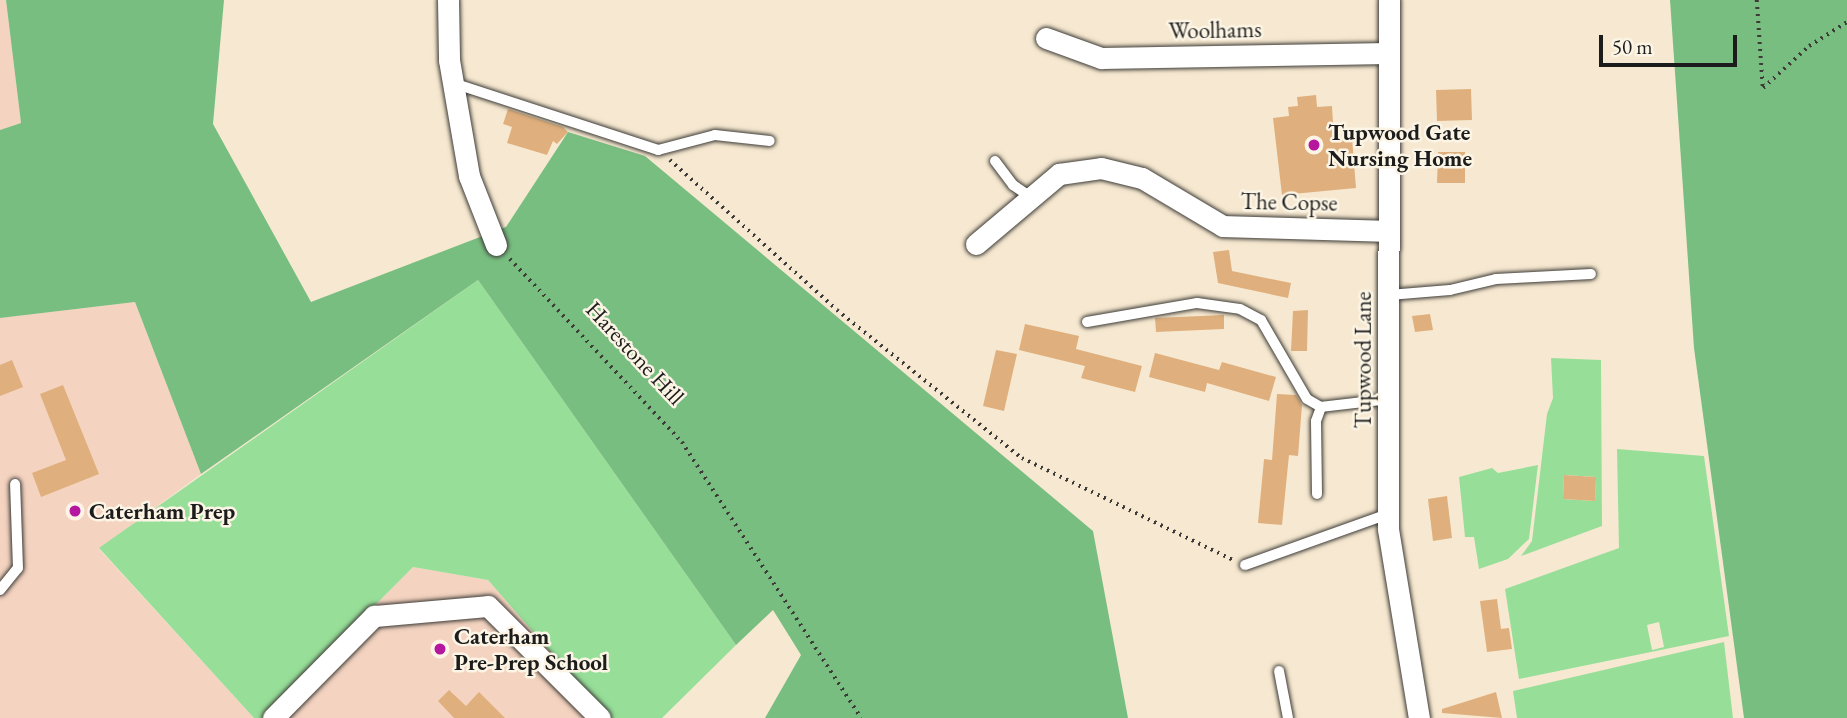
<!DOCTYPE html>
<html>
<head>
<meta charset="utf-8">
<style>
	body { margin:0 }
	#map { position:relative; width:1847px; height:718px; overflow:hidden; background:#f7e9d1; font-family:"EB Garamond",serif }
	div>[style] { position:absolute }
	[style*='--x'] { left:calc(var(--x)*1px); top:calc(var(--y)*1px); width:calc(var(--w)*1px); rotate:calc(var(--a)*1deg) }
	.built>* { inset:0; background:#f4d3c0 }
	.green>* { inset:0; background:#97df99 }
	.forest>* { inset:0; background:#79be81 }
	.building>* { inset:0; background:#dfb07d }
	.path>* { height:3.5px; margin-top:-1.75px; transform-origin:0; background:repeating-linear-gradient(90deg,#3d3b37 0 2px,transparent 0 7px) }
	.roads { filter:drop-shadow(0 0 2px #3d3b37) drop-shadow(0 0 2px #3d3b37) }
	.service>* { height:10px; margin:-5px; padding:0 5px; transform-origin:5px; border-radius:5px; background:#fff }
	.minor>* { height:21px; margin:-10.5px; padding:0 10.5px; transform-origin:10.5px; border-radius:10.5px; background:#fff }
	.dots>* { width:19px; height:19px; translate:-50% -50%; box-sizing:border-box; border:4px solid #fcf5e5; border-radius:50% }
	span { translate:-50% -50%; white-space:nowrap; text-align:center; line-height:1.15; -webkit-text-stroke:5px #fcf5e5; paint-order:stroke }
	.street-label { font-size:23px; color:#1c1c1c }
	.poi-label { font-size:23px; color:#1c1c1c; font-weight:700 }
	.left { translate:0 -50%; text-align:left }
	.scale { position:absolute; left:1599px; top:35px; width:138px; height:32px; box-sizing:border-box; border:4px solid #1c1c1c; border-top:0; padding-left:9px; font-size:21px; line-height:24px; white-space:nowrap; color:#1c1c1c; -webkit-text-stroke:5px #fcf5e5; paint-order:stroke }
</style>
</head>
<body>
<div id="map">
	<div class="built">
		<div style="clip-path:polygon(0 0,6px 0,21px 123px,0 130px)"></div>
		<div style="clip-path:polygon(135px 302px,201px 474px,99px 549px,254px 718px,0 718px,0 318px)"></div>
		<div style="clip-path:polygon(413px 567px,488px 580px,608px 718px,263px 718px)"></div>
	</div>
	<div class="green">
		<div style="clip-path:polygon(478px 280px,736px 645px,662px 718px,608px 718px,488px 580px,413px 567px,263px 718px,254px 718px,99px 548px)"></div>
		<div style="clip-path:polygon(evenodd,1551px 358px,1601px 360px,1602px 526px,1521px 556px,1532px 541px,1547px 414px,1553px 398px,1551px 358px,1564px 475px,1596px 477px,1595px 501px,1563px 499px,1564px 475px)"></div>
		<div style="clip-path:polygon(evenodd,1617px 449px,1704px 456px,1729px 636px,1519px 679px,1505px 589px,1619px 548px,1617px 449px,1659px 622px,1664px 647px,1652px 650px,1647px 625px,1659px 622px)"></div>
		<div style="clip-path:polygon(1538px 465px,1529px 539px,1508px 559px,1479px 569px,1474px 537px,1465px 537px,1459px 477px,1492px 468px,1498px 473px)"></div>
		<div style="clip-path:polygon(1724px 642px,1733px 718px,1517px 718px,1513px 691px)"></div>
	</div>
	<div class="forest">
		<div style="clip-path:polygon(6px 0,224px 0,213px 124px,311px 302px,506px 227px,568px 132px,645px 156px,1093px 531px,1128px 718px,765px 718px,801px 655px,773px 610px,736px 645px,478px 280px,201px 474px,135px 302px,0 318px,0 130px,21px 123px)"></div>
		<div style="clip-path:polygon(1670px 0,1847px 0,1847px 718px,1744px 718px,1694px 348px)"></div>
	</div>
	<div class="building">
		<div style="clip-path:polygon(1471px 89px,1472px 120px,1437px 121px,1436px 90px)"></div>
		<div style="clip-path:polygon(1316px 95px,1317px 107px,1332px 106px,1334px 140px,1352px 138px,1356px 188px,1282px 195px,1273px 118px,1289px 116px,1288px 107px,1298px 106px,1297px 97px)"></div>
		<div style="clip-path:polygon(508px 109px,563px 127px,568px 132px,557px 144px,553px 141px,547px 155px,507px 143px,512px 127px,503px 124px)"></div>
		<div style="clip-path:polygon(1438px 152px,1465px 152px,1465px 183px,1437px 183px)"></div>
		<div style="clip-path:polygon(1229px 250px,1232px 271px,1291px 283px,1288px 298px,1218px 283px,1213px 252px)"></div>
		<div style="clip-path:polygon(1308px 310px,1307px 351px,1291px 351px,1293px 311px)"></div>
		<div style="clip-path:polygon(1430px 314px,1433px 330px,1415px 332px,1412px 316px)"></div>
		<div style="clip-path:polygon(1224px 315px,1224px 329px,1156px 332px,1155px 318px)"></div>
		<div style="clip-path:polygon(1025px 324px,1079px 336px,1076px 349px,1142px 366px,1135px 392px,1081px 378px,1085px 366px,1019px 350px)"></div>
		<div style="clip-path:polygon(996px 350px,1017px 354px,1004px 411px,983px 406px)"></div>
		<div style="clip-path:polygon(1155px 353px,1219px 370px,1222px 362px,1276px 377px,1269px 401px,1207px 383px,1205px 392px,1149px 377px)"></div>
		<div style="clip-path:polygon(12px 360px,23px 387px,0 396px,0 365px)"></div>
		<div style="clip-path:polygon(63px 385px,99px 474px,41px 497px,32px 473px,66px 460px,40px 394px)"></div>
		<div style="clip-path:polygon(1277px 394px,1296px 395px,1302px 405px,1298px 456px,1289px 455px,1282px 525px,1258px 523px,1264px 459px,1272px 460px)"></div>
		<div style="clip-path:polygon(1564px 475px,1596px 477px,1595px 501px,1563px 499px)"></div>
		<div style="clip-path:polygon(1447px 496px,1452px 538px,1433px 541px,1428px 499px)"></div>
		<div style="clip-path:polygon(1497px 599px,1501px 629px,1509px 628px,1512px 649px,1487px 652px,1480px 601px)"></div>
		<div style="clip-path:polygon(449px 690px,466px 706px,479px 692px,505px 718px,454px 718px,438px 701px)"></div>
		<div style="clip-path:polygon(1496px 692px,1502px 718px,1442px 713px,1442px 709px)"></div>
	</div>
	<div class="path">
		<div style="--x:1757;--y:0;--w:88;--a:86.1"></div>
		<div style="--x:1763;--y:88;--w:62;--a:-42.4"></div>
		<div style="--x:1809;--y:46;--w:45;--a:-32.3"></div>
		<div style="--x:670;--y:160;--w:224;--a:41.9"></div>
		<div style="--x:837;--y:310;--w:237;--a:38.7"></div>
		<div style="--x:1022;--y:458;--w:234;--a:25.8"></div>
		<div style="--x:510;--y:259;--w:251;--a:46.8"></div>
		<div style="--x:682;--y:442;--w:329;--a:57"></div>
	</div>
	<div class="roads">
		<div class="service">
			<div style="--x:453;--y:83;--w:216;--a:18.1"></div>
			<div style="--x:658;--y:150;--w:59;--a:-14.7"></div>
			<div style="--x:715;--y:135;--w:55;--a:6.2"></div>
			<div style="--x:995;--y:161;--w:30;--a:53"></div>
			<div style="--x:1013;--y:185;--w:22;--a:34"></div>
			<div style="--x:1389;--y:295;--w:61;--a:-4.7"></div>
			<div style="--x:1450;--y:290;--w:47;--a:-13.4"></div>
			<div style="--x:1496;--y:279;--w:95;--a:-3"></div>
			<div style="--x:1087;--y:322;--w:112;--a:-9.8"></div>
			<div style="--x:1197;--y:303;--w:43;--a:7.9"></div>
			<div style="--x:1240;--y:309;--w:24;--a:28"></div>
			<div style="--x:1261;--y:320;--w:91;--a:59.8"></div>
			<div style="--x:1307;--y:399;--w:16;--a:30"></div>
			<div style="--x:1317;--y:494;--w:73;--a:-90.8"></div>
			<div style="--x:1316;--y:421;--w:15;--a:-70"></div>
			<div style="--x:1321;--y:407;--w:68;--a:-6.7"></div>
			<div style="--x:1245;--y:565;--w:152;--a:-19.6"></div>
			<div style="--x:0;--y:590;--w:28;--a:-51"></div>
			<div style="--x:18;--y:568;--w:84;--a:-92"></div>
			<div style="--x:1279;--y:671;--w:48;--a:79.2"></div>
		</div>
		<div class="minor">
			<div style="--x:448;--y:0;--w:60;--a:89"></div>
			<div style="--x:449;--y:60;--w:118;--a:80.2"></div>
			<div style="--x:469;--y:176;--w:74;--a:68.6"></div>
			<div style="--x:1389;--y:0;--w:529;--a:90.11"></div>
			<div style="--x:1388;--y:529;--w:192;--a:80.7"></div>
			<div style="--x:1046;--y:38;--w:59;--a:20"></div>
			<div style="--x:1101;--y:58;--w:287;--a:-1"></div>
			<div style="--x:976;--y:244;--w:109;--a:-40.1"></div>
			<div style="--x:1059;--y:174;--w:42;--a:-8.1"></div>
			<div style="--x:1101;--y:168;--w:42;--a:13.7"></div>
			<div style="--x:1142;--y:178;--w:94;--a:30.7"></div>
			<div style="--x:1223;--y:226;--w:166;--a:1.7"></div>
			<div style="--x:273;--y:718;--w:144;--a:-45.3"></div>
			<div style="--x:374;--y:616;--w:114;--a:-5"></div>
			<div style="--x:488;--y:606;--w:158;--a:45"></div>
		</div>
	</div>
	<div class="dots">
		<div style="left:1314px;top:145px;background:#b5179e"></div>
		<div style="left:75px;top:511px;background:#b5179e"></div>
		<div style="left:440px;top:649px;background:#b5179e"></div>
	</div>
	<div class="street-label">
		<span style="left:1215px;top:30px;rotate:-1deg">Woolhams</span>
		<span style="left:1289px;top:202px;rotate:1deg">The Copse</span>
		<span style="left:635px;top:353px;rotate:47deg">Harestone Hill</span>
		<span style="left:1363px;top:360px;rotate:-90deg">Tupwood Lane</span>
	</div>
	<div class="poi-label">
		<span class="left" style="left:1328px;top:145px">Tupwood Gate<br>Nursing Home</span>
		<span class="left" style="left:89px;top:511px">Caterham Prep</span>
		<span class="left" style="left:454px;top:649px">Caterham<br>Pre-Prep School</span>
	</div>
	<div class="scale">50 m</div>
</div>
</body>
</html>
